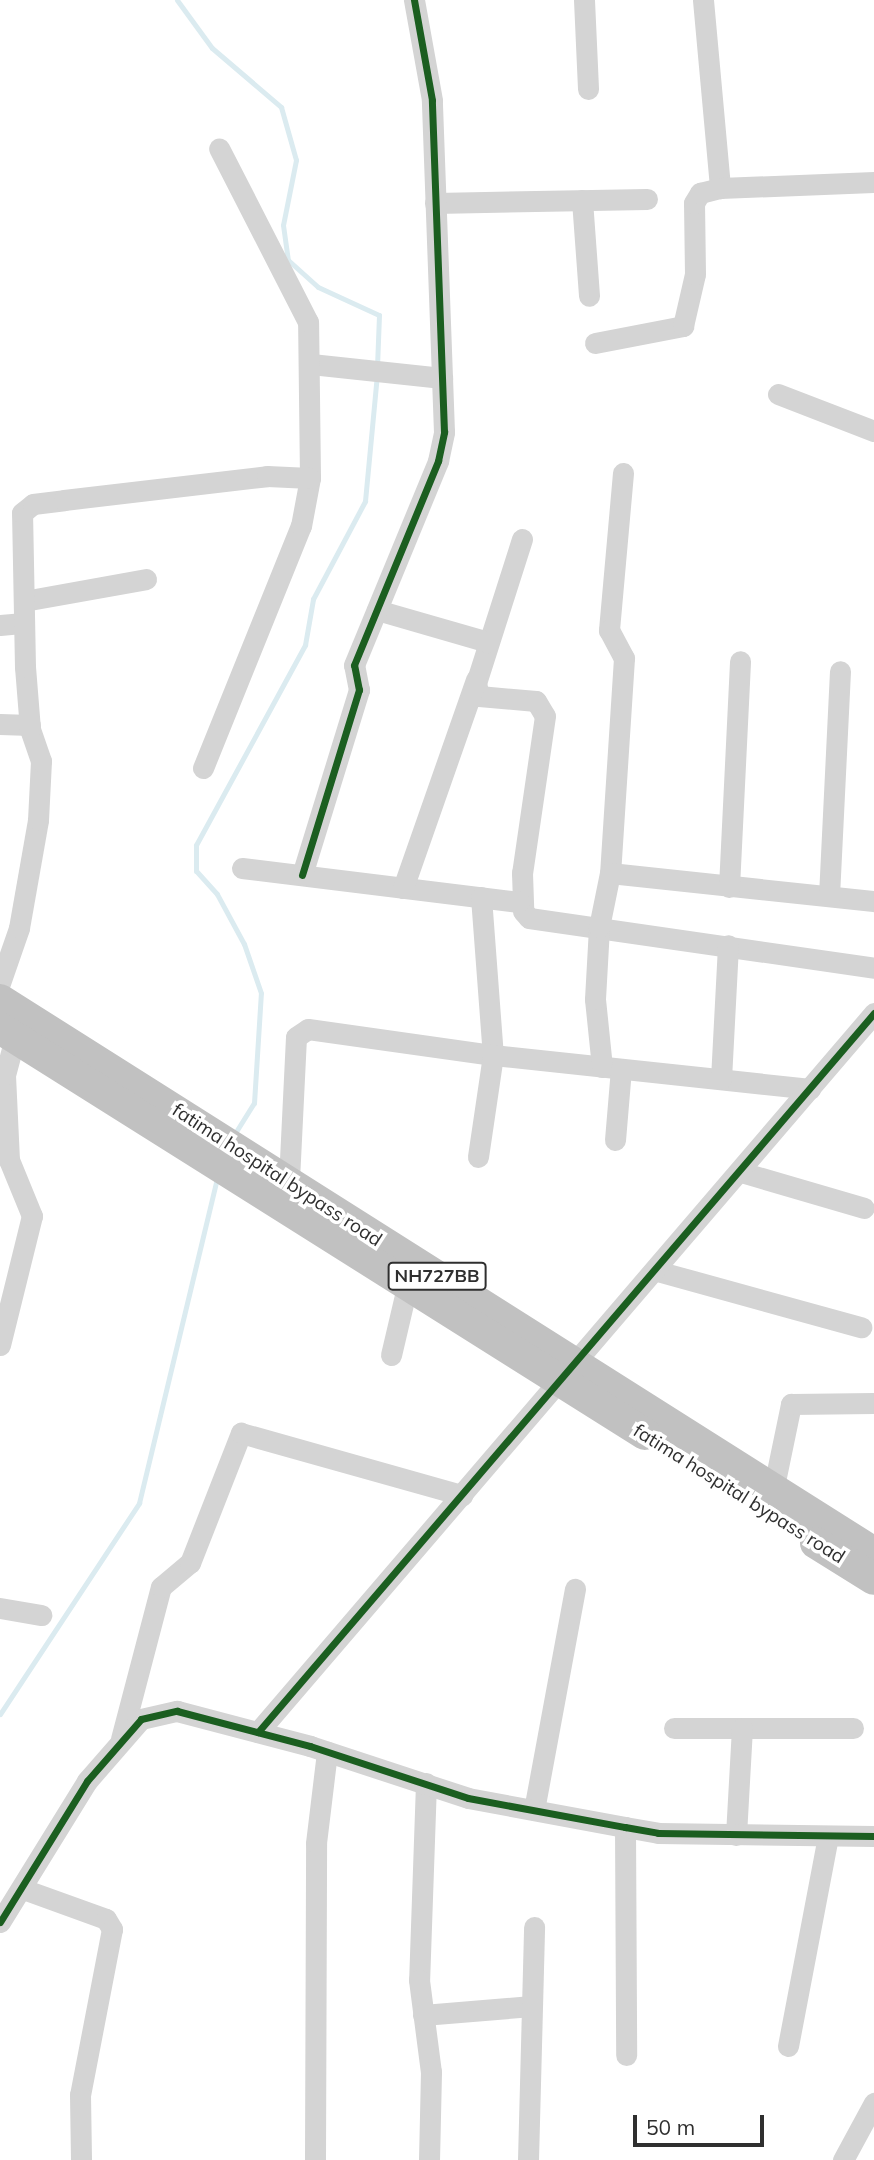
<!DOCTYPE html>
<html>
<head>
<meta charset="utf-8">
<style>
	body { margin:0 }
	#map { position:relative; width:874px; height:2160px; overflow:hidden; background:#fff; font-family:Mulish,sans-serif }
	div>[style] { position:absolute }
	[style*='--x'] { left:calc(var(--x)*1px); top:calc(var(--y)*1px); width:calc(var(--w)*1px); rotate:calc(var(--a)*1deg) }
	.stream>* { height:5px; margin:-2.5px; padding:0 2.5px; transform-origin:2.5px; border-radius:2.5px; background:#dbebf0 }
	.minor>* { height:21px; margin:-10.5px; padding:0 10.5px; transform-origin:10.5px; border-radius:10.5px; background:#d4d4d4 }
	.highway>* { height:32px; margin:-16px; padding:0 16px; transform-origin:16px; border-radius:16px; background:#c1c1c1 }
	.cycleway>* { height:7px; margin:-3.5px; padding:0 3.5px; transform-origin:3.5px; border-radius:3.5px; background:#1b5e20 }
	span { translate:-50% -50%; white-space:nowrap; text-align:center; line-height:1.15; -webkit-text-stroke:7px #fff; paint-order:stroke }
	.shield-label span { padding:2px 5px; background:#fff; border:2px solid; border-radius:5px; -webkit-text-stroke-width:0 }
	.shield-label { font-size:18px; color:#2f2f2f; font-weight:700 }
	.street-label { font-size:19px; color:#2f2f2f }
	.scale { position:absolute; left:633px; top:2115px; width:131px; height:32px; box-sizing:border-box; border:4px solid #2f2f2f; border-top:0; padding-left:9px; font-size:21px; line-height:24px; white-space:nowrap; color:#2f2f2f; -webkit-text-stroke:5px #fff; paint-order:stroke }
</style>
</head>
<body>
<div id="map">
	<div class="stream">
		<div style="--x:177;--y:0;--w:59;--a:53.9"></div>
		<div style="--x:212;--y:48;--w:91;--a:40.5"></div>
		<div style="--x:281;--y:107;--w:55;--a:74.2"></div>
		<div style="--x:296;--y:160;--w:66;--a:101.3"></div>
		<div style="--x:283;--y:225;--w:35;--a:82"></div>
		<div style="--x:288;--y:260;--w:40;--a:42"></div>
		<div style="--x:318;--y:287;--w:67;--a:24.7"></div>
		<div style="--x:379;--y:315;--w:51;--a:92.2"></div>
		<div style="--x:237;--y:1130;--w:32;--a:-58"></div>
		<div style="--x:254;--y:1103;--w:110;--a:-86.4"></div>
		<div style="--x:261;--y:993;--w:52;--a:-109.1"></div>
		<div style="--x:244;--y:944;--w:57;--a:-118.4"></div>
		<div style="--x:217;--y:894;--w:31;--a:-132"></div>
		<div style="--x:196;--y:871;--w:26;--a:-90"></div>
		<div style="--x:196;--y:845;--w:228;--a:-61.4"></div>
		<div style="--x:305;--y:645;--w:47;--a:-80.1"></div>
		<div style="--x:313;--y:599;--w:111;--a:-62"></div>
		<div style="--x:365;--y:501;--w:127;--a:-84.6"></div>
		<div style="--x:0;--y:1714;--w:253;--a:-56.6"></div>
		<div style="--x:139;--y:1503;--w:334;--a:-76.5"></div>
	</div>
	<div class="minor">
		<div style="--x:584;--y:0;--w:89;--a:87.4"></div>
		<div style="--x:703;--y:0;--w:189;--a:84.8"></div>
		<div style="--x:720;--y:188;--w:154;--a:-2.2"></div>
		<div style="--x:582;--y:200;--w:96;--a:85.8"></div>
		<div style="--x:435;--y:203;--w:212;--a:-1.1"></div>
		<div style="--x:595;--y:343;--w:90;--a:-10.9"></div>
		<div style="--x:683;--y:326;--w:53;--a:-77"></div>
		<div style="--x:695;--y:274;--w:71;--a:-90.8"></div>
		<div style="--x:694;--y:203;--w:12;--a:-59"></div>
		<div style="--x:700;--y:193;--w:21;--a:-14"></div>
		<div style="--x:311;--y:364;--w:132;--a:6.1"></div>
		<div style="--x:778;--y:394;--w:103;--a:21.1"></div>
		<div style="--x:623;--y:473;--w:158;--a:95.1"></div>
		<div style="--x:609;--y:630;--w:32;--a:62"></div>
		<div style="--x:624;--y:658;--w:215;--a:93.7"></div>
		<div style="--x:610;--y:873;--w:265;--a:6.1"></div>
		<div style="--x:522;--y:539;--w:151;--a:107.7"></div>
		<div style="--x:476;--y:683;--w:13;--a:77"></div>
		<div style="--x:479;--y:696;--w:57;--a:5"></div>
		<div style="--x:536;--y:701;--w:17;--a:59"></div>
		<div style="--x:545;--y:716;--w:159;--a:98.3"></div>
		<div style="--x:522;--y:873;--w:38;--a:88"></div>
		<div style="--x:523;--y:911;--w:9;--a:49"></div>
		<div style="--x:529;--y:918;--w:349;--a:8.2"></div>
		<div style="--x:24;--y:601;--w:124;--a:-10.2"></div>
		<div style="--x:377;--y:610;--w:116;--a:16.1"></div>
		<div style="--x:0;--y:625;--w:24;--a:-5"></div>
		<div style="--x:0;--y:724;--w:30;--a:2"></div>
		<div style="--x:203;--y:768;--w:261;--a:-68"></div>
		<div style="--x:301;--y:526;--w:49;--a:-79.4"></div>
		<div style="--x:310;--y:478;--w:156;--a:-90.7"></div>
		<div style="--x:308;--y:322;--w:195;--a:-117.1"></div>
		<div style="--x:242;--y:868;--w:279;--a:7"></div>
		<div style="--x:302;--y:875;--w:194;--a:-72.9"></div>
		<div style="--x:359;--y:690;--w:25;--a:-101"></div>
		<div style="--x:354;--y:665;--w:221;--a:-67.6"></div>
		<div style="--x:438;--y:461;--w:30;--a:-78"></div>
		<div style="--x:444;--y:432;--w:332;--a:-92.1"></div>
		<div style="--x:432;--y:100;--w:102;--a:-100.2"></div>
		<div style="--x:729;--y:887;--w:226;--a:-87.2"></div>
		<div style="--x:403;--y:888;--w:221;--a:-70.7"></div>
		<div style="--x:829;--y:896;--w:225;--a:-87.2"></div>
		<div style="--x:481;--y:897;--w:158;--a:85.7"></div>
		<div style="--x:493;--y:1055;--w:319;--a:6.1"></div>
		<div style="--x:0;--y:983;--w:58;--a:-70.9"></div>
		<div style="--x:19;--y:928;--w:110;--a:-80"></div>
		<div style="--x:38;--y:820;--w:59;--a:-87.1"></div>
		<div style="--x:41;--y:761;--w:34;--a:-109"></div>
		<div style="--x:30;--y:729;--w:62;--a:-94.6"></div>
		<div style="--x:25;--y:667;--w:154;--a:-91.1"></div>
		<div style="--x:22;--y:513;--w:14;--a:-39"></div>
		<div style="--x:33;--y:504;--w:31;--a:-7"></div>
		<div style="--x:64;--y:500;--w:204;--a:-6.7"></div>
		<div style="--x:267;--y:476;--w:43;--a:2.7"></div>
		<div style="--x:602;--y:1067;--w:68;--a:-95.9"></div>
		<div style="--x:595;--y:999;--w:72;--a:-86.8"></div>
		<div style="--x:599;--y:927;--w:55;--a:-78.5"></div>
		<div style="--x:721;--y:1079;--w:134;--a:-87"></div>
		<div style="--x:615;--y:1140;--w:71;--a:-85.2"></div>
		<div style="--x:741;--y:1172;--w:128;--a:16.3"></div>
		<div style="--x:289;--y:1180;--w:143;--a:-87.2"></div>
		<div style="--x:296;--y:1037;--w:14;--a:-34"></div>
		<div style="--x:308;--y:1029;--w:187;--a:8"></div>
		<div style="--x:493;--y:1055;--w:103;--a:98.4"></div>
		<div style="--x:657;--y:1271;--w:212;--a:15.4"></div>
		<div style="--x:0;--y:1345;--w:133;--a:-76.1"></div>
		<div style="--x:32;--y:1216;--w:61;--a:-112.3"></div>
		<div style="--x:9;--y:1160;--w:85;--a:-92.7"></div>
		<div style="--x:5;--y:1075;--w:38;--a:-75"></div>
		<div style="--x:391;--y:1355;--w:70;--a:-76.8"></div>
		<div style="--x:773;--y:1491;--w:89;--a:-78.3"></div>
		<div style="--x:791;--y:1404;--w:83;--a:-0.7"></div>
		<div style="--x:0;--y:1608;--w:42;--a:9.7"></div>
		<div style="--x:674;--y:1728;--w:179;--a:0"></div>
		<div style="--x:258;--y:1732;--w:947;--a:-49.41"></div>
		<div style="--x:121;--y:1739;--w:157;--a:-75.3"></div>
		<div style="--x:161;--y:1587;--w:38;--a:-40"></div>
		<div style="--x:190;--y:1563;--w:140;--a:-68.6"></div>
		<div style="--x:241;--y:1433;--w:230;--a:15.7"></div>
		<div style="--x:426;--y:1783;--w:197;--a:92"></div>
		<div style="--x:419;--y:1980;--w:93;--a:82.6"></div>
		<div style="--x:431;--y:2072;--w:88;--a:91.3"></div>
		<div style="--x:534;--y:1810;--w:225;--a:-79.5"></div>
		<div style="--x:625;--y:1827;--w:228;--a:89.7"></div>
		<div style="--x:736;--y:1835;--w:107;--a:-86.8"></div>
		<div style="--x:23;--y:1889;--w:88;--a:19.9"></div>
		<div style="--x:106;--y:1919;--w:12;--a:59"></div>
		<div style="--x:112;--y:1929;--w:169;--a:100.9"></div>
		<div style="--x:80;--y:2095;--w:65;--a:89.1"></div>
		<div style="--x:0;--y:1922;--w:166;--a:-58.3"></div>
		<div style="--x:87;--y:1781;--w:82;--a:-48.9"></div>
		<div style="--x:141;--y:1719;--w:37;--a:-13"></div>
		<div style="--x:177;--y:1711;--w:138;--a:14.7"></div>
		<div style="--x:310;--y:1746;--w:166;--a:18.2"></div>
		<div style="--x:468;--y:1798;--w:160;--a:10.5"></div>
		<div style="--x:625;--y:1827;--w:34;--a:10"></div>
		<div style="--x:658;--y:1833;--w:216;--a:0.8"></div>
		<div style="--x:423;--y:2015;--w:109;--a:-4.7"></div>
		<div style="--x:788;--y:2046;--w:213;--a:-79.2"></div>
		<div style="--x:315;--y:2160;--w:317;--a:-89.8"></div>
		<div style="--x:316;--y:1843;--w:92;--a:-83.1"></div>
		<div style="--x:528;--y:2160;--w:233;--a:-88.5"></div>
		<div style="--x:843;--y:2160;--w:65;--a:-61.5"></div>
	</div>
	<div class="highway">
		<div style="--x:0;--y:1000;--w:1034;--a:32.32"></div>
		<div style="--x:0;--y:1028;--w:762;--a:32.19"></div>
		<div style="--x:816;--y:1543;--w:68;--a:31.8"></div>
	</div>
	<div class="cycleway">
		<div style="--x:302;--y:875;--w:194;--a:-72.9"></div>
		<div style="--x:359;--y:690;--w:25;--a:-101"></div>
		<div style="--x:354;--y:665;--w:221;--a:-67.6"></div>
		<div style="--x:438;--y:461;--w:30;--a:-78"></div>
		<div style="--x:444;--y:432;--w:332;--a:-92.1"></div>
		<div style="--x:432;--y:100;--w:102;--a:-100.2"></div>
		<div style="--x:258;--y:1732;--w:947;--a:-49.41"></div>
		<div style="--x:0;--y:1922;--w:166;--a:-58.3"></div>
		<div style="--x:87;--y:1781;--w:82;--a:-48.9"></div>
		<div style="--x:141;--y:1719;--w:37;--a:-13"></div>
		<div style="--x:177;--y:1711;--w:138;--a:14.7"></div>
		<div style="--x:310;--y:1746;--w:166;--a:18.2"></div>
		<div style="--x:468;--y:1798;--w:160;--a:10.5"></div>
		<div style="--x:625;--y:1827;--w:34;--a:10"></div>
		<div style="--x:658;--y:1833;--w:216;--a:0.8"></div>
	</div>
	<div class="shield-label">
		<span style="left:437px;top:1276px">NH727BB</span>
	</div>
	<div class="street-label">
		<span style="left:277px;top:1175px;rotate:33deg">fatima hospital bypass road</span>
		<span style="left:739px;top:1494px;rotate:32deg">fatima hospital bypass road</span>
	</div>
	<div class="scale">50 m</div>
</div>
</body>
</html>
